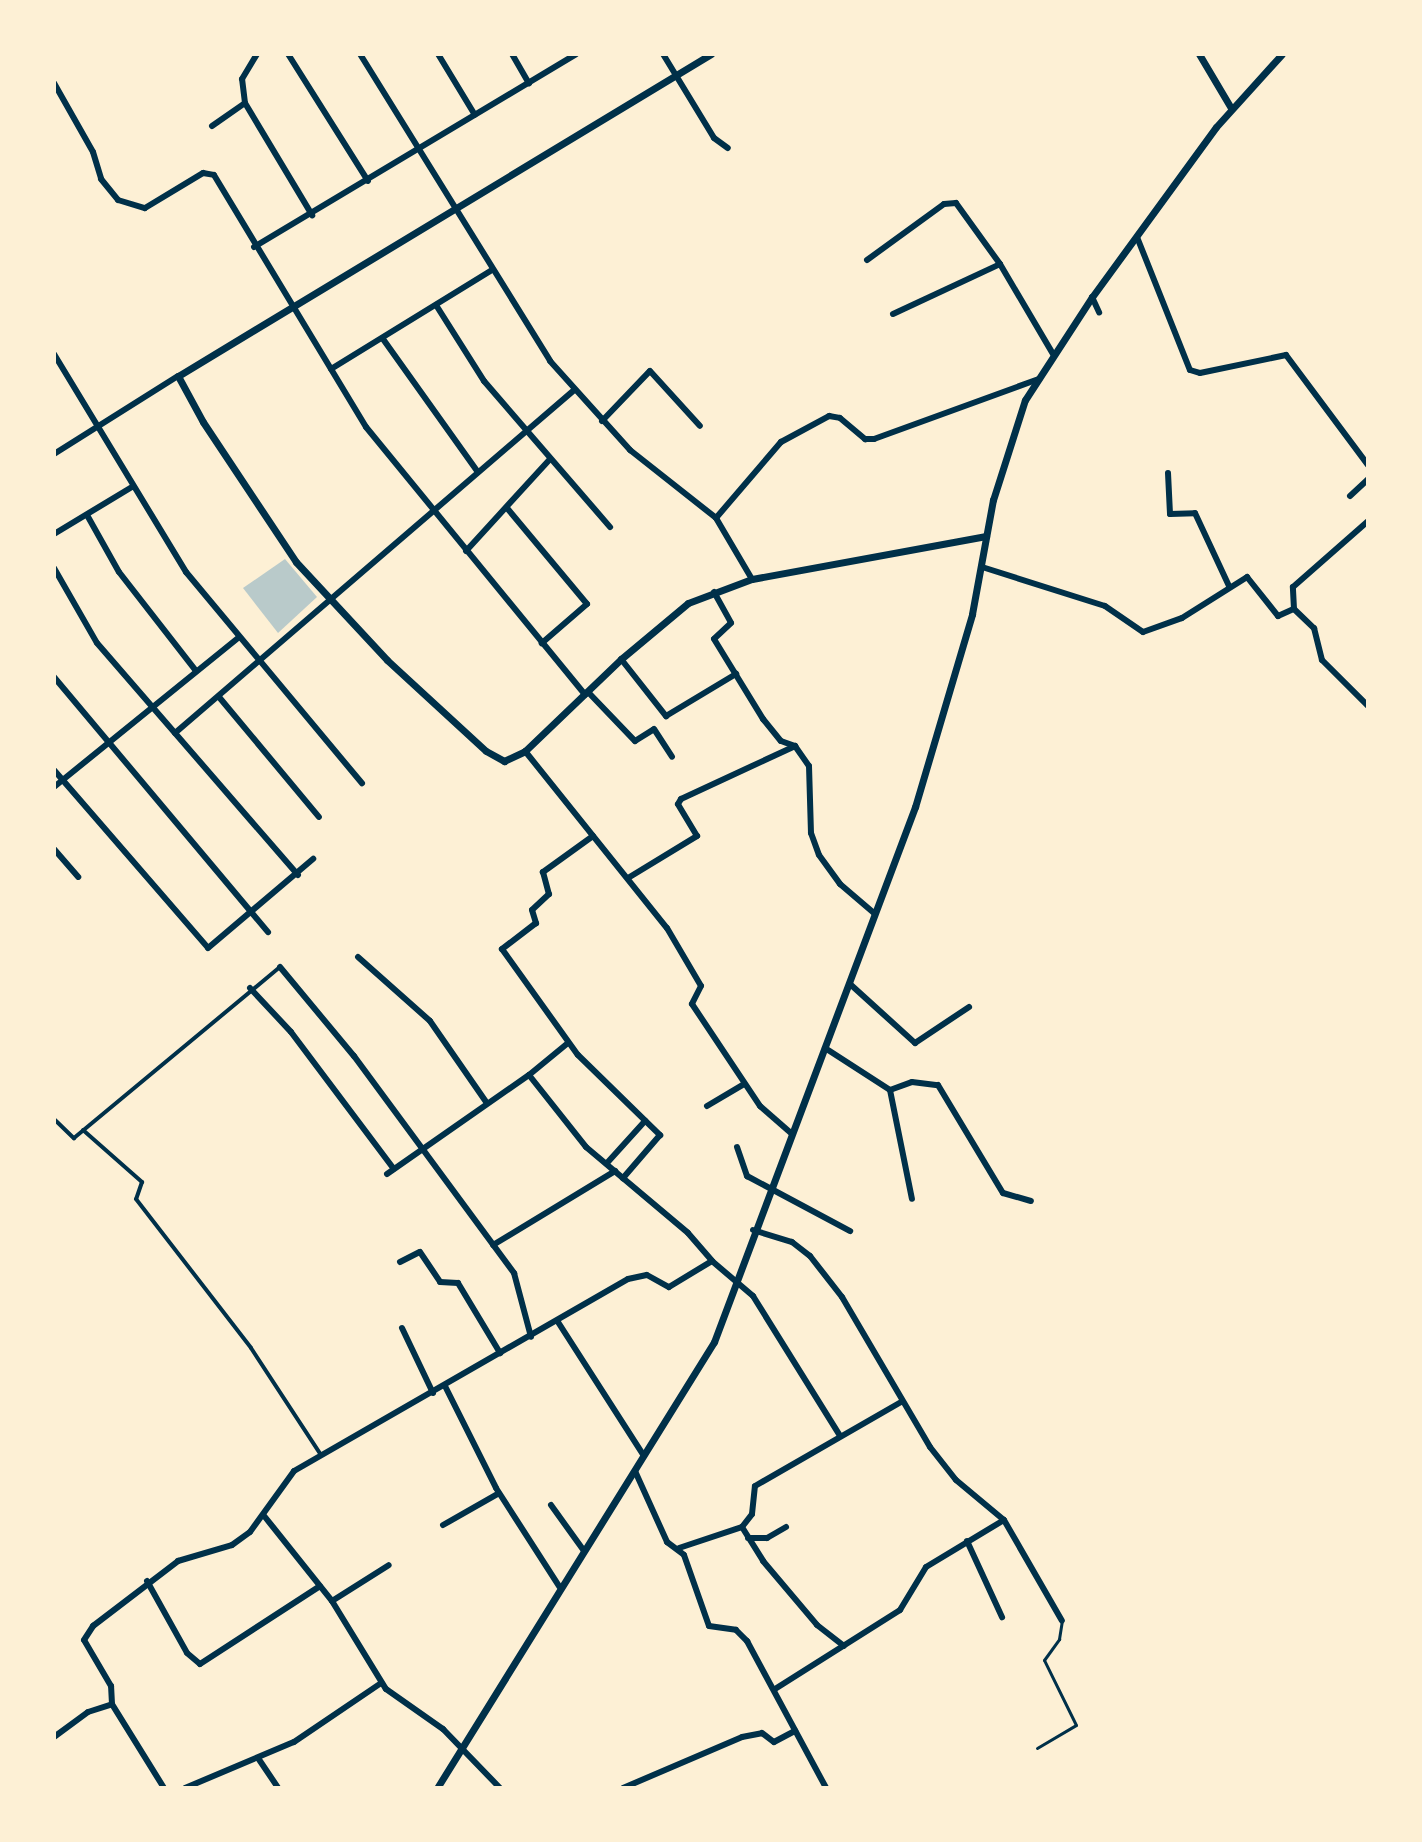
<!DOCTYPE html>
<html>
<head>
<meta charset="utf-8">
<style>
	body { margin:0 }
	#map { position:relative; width:1422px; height:1842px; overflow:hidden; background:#fdf0d5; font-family:Ubuntu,sans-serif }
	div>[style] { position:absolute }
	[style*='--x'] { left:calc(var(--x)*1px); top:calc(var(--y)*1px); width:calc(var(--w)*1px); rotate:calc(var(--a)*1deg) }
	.green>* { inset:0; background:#b9caca }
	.service>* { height:3px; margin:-1.5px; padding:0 1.5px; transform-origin:1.5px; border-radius:1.5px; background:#003049 }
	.pedestrian>* { height:4px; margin:-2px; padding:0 2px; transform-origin:2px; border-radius:2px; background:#003049 }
	.minor>* { height:6px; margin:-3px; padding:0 3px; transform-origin:3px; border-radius:3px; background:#003049 }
	.tertiary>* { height:7px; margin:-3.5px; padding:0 3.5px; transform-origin:3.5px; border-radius:3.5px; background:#003049 }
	span { translate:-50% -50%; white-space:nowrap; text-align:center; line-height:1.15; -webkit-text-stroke:8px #fdf0d5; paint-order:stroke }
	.frame { position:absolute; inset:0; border:56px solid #fdf0d5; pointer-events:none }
</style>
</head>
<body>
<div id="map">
	<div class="green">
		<div style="clip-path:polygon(285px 559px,317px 597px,278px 633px,243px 588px)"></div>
	</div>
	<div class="service">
		<div style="--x:1037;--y:1748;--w:45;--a:-30.5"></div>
		<div style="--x:1076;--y:1725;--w:72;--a:-116.2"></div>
		<div style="--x:1044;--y:1660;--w:26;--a:-54"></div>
		<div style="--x:1059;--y:1639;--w:18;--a:-81"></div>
	</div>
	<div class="pedestrian">
		<div style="--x:54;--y:1119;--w:28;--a:44"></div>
		<div style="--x:74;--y:1138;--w:268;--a:-39.7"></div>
		<div style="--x:83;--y:1130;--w:79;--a:41.4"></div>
		<div style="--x:142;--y:1182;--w:18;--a:109"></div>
		<div style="--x:136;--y:1199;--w:188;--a:52.3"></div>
		<div style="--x:251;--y:1348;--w:128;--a:56.8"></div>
	</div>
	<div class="minor">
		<div style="--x:288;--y:54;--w:150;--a:57.8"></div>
		<div style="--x:360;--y:54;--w:361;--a:58.2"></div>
		<div style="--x:550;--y:361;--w:120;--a:48"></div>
		<div style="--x:630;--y:450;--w:110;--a:38.3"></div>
		<div style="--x:716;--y:518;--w:71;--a:59.5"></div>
		<div style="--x:438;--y:54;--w:71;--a:58.8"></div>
		<div style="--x:512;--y:54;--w:34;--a:60"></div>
		<div style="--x:663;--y:54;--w:98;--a:58.7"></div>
		<div style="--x:714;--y:138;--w:17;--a:36"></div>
		<div style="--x:54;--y:83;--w:79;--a:60.5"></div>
		<div style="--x:93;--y:152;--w:28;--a:73"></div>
		<div style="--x:101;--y:179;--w:27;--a:51"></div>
		<div style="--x:118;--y:200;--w:28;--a:17"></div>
		<div style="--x:145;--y:208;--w:68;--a:-31.1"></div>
		<div style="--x:203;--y:173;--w:11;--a:10"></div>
		<div style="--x:214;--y:175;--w:294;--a:58.9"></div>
		<div style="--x:366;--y:427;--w:346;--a:50.7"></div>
		<div style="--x:245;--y:103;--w:24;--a:-97"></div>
		<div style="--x:242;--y:79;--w:29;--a:-59"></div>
		<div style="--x:212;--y:126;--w:40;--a:-34.9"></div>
		<div style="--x:245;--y:103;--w:131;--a:59.1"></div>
		<div style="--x:1137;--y:237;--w:143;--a:68.3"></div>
		<div style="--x:1190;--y:370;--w:10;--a:17"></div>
		<div style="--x:1200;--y:373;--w:88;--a:-11.8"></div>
		<div style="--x:1286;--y:355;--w:137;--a:53.3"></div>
		<div style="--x:254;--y:247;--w:375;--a:-30.9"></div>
		<div style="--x:867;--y:260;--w:95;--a:-36"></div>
		<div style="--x:944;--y:204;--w:12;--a:-5"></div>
		<div style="--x:956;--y:203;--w:75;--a:54.2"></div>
		<div style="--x:1000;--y:264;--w:104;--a:59.5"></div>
		<div style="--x:1092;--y:297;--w:17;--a:65"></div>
		<div style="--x:436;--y:305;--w:90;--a:57.7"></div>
		<div style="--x:484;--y:381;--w:193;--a:49.2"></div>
		<div style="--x:893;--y:314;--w:118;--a:-25"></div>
		<div style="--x:383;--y:339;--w:163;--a:54.5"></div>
		<div style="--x:54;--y:354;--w:255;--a:58.8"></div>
		<div style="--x:186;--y:572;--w:275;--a:50.2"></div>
		<div style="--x:331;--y:369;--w:189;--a:-31.6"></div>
		<div style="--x:602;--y:421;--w:69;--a:-46.2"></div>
		<div style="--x:650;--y:371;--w:74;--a:47.7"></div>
		<div style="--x:54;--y:454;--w:146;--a:-32.2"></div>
		<div style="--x:1168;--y:473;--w:41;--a:87.2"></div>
		<div style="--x:1170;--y:514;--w:25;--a:-2"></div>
		<div style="--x:1195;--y:513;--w:81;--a:65"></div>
		<div style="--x:1350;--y:496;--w:25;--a:-43"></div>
		<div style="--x:507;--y:508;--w:125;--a:50.2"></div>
		<div style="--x:587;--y:604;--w:60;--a:139.1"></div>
		<div style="--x:87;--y:515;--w:65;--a:60.7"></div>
		<div style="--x:119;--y:572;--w:125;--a:52.1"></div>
		<div style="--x:716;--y:518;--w:100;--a:-49.5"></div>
		<div style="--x:781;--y:442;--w:55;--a:-28.4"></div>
		<div style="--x:829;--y:416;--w:11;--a:10"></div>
		<div style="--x:840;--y:418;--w:33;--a:40"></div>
		<div style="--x:865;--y:439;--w:9;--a:0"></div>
		<div style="--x:874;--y:439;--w:176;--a:-20"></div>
		<div style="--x:54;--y:534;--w:91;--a:-31.1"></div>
		<div style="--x:466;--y:551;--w:123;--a:-47.6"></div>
		<div style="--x:982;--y:567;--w:129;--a:17.6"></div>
		<div style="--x:1105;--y:606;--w:46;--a:34.4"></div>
		<div style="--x:1143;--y:632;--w:41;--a:-19.7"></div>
		<div style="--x:1182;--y:618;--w:77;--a:-32.2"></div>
		<div style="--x:1247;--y:577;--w:50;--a:51.5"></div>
		<div style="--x:1278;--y:616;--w:17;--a:-24"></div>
		<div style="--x:1294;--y:609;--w:28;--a:44"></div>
		<div style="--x:1314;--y:628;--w:33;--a:76"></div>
		<div style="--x:1322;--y:660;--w:65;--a:45"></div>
		<div style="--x:54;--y:568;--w:86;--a:60.2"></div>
		<div style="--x:97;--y:643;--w:307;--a:49.1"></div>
		<div style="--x:714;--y:592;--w:35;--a:61"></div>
		<div style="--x:731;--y:623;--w:23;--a:137"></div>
		<div style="--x:714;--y:639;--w:94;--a:58.5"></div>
		<div style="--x:763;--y:719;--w:28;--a:51"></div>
		<div style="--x:781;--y:741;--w:15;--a:20"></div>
		<div style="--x:795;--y:746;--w:24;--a:55"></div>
		<div style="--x:809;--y:766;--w:67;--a:88.3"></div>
		<div style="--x:811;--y:833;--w:23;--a:70"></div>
		<div style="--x:819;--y:855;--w:36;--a:54"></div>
		<div style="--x:840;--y:884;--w:45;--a:40.5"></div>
		<div style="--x:1294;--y:609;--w:22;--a:-93"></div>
		<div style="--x:1293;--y:587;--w:100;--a:-41.3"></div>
		<div style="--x:621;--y:659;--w:73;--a:51.7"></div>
		<div style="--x:666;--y:716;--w:82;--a:-31"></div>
		<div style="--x:54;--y:677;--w:333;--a:50"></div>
		<div style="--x:588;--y:692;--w:68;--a:46.2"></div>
		<div style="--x:635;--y:741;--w:22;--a:-32"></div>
		<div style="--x:654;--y:729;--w:33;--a:57"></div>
		<div style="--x:219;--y:697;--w:156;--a:50.2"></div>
		<div style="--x:175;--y:733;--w:525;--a:-40.67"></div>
		<div style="--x:525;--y:751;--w:227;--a:51.3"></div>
		<div style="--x:667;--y:928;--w:67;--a:59.6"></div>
		<div style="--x:701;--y:986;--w:20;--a:117"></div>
		<div style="--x:692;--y:1004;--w:123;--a:56.3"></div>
		<div style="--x:760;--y:1106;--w:41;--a:41.1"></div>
		<div style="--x:54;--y:770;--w:235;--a:49.1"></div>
		<div style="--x:208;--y:948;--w:138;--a:-40.3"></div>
		<div style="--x:54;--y:787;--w:238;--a:-39"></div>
		<div style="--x:593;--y:836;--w:62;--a:144.2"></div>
		<div style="--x:543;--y:872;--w:23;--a:75"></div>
		<div style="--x:549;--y:894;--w:23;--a:137"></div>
		<div style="--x:532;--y:910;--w:14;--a:73"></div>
		<div style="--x:536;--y:923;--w:43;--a:142.6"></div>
		<div style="--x:502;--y:949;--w:130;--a:54.4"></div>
		<div style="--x:578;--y:1055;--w:115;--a:44.3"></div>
		<div style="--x:660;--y:1135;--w:57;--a:130.7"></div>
		<div style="--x:54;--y:849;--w:37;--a:49"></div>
		<div style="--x:628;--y:878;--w:81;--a:-31.3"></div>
		<div style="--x:697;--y:836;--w:37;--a:-121"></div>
		<div style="--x:678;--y:804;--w:6;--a:-59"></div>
		<div style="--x:681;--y:799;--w:126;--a:-24.9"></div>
		<div style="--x:358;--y:957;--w:96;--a:41.6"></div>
		<div style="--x:430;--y:1021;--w:98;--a:55.3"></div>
		<div style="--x:280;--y:967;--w:116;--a:50.3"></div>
		<div style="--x:354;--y:1056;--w:270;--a:53.6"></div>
		<div style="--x:514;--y:1273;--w:66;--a:75.1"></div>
		<div style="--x:850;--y:984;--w:88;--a:42.2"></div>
		<div style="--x:915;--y:1043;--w:65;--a:-33.7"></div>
		<div style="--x:250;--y:988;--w:60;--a:47"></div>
		<div style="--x:291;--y:1032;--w:171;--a:53.1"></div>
		<div style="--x:825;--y:1048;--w:77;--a:32.9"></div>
		<div style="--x:529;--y:1075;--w:50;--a:-39.4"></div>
		<div style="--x:890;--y:1090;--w:23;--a:-20"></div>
		<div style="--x:912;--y:1082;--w:26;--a:7"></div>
		<div style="--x:938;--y:1085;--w:126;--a:59"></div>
		<div style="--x:1003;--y:1193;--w:29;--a:16"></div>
		<div style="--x:890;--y:1090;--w:111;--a:78.6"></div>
		<div style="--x:707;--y:1106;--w:43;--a:-30.7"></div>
		<div style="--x:737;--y:1147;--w:31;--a:71"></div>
		<div style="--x:747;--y:1176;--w:117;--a:28.1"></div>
		<div style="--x:607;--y:1163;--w:57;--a:-47.9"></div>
		<div style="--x:387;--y:1174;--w:173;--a:-34.9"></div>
		<div style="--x:529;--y:1075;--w:92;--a:51.6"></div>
		<div style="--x:586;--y:1147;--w:133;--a:40.1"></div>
		<div style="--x:688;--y:1233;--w:37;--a:49"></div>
		<div style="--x:712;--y:1261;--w:54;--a:40.5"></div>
		<div style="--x:753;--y:1296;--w:163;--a:58.1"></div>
		<div style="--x:753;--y:1230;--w:41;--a:17.1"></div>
		<div style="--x:792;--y:1242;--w:23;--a:38"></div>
		<div style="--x:810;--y:1256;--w:52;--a:52"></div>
		<div style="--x:842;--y:1297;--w:174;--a:59.6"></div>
		<div style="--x:930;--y:1447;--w:42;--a:51.8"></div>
		<div style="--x:956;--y:1480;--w:62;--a:39.8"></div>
		<div style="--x:1004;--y:1520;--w:116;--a:60.1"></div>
		<div style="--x:493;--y:1245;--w:143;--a:-31.2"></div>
		<div style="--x:400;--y:1262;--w:22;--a:-27"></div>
		<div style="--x:420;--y:1252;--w:36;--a:56"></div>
		<div style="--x:440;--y:1282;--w:18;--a:3"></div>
		<div style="--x:458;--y:1283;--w:82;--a:59"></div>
		<div style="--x:558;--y:1322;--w:159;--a:57.3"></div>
		<div style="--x:402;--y:1328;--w:72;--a:64.5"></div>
		<div style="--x:445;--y:1386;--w:114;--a:63.4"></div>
		<div style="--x:496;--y:1488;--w:117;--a:57.3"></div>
		<div style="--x:635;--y:1471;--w:78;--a:65.7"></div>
		<div style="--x:667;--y:1542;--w:21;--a:37"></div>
		<div style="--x:684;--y:1555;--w:75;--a:70.6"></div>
		<div style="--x:709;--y:1626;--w:27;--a:8"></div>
		<div style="--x:736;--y:1630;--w:16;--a:45"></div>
		<div style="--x:747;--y:1641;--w:167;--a:61.7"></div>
		<div style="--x:551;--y:1505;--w:57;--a:54.3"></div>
		<div style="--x:265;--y:1517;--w:107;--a:51.4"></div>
		<div style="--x:332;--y:1601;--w:103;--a:58.5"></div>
		<div style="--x:386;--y:1689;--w:70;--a:35.1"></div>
		<div style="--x:443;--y:1729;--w:82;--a:46"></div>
		<div style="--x:443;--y:1525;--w:64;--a:-29.7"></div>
		<div style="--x:742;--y:1527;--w:40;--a:58"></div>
		<div style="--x:763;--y:1561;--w:84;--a:49.8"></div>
		<div style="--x:817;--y:1625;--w:34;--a:38"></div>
		<div style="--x:748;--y:1538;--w:19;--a:0"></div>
		<div style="--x:767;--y:1538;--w:22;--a:-30"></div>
		<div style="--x:967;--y:1541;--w:84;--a:65.3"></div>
		<div style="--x:679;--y:1548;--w:66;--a:-18.4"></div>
		<div style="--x:742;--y:1527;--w:16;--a:-52"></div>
		<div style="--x:752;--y:1514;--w:28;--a:-84"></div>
		<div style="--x:755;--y:1486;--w:168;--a:-29.9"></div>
		<div style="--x:147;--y:1581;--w:82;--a:60.9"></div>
		<div style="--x:187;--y:1653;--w:17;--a:40"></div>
		<div style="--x:200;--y:1664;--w:143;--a:-33"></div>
		<div style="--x:332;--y:1601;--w:67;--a:-32.3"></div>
		<div style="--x:775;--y:1689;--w:148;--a:-32.3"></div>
		<div style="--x:900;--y:1610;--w:50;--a:-58.8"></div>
		<div style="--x:926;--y:1567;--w:91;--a:-31.1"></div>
		<div style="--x:54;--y:1737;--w:42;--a:-36.3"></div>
		<div style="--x:88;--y:1712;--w:25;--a:-18"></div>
		<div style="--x:258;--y:1758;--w:36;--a:56"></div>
		<div style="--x:164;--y:1788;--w:99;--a:-121.8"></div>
		<div style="--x:112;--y:1704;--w:18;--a:-93"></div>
		<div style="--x:111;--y:1686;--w:53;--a:-120.4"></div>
		<div style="--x:84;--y:1640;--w:17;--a:-57"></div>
		<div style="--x:93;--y:1626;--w:107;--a:-37.4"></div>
		<div style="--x:178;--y:1561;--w:56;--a:-16.5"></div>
		<div style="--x:232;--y:1545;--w:22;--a:-36"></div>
		<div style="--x:250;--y:1532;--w:75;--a:-54.2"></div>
		<div style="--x:294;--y:1471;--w:385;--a:-29.9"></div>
		<div style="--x:628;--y:1279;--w:19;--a:-12"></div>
		<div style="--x:647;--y:1275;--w:25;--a:29"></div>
		<div style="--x:669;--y:1287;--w:50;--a:-31.2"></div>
		<div style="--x:185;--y:1788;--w:118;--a:-22.9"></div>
		<div style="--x:294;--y:1742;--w:105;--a:-34.1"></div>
		<div style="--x:623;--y:1788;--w:129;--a:-23.2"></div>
		<div style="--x:742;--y:1737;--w:20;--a:-11"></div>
		<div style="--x:762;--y:1733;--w:15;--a:37"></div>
		<div style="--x:774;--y:1742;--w:24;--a:-28"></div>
	</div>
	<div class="tertiary">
		<div style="--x:711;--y:54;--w:623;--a:148.86"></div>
		<div style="--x:178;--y:376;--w:52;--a:61.5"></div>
		<div style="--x:203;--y:422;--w:168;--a:56.4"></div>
		<div style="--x:296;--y:562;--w:134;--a:47.1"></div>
		<div style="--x:387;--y:660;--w:134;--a:42.6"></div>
		<div style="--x:486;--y:751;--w:21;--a:29"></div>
		<div style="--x:504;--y:761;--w:23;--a:-25"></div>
		<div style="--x:525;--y:751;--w:133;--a:-43.8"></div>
		<div style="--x:621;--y:659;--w:87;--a:-39.9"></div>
		<div style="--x:688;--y:603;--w:68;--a:-20.6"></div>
		<div style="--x:752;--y:579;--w:238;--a:-10.4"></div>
		<div style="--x:1199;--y:54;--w:63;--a:59.3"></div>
		<div style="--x:437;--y:1788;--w:525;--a:-58.16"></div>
		<div style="--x:714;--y:1342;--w:572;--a:-69.41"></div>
		<div style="--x:915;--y:807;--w:201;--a:-73.5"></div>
		<div style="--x:972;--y:614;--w:116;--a:-79.6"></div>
		<div style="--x:993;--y:500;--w:105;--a:-72.3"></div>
		<div style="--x:1025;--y:400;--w:123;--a:-57"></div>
		<div style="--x:1092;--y:297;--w:210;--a:-53.9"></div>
		<div style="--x:1216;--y:127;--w:98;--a:-47.9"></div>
	</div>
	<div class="frame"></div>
</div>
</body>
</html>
